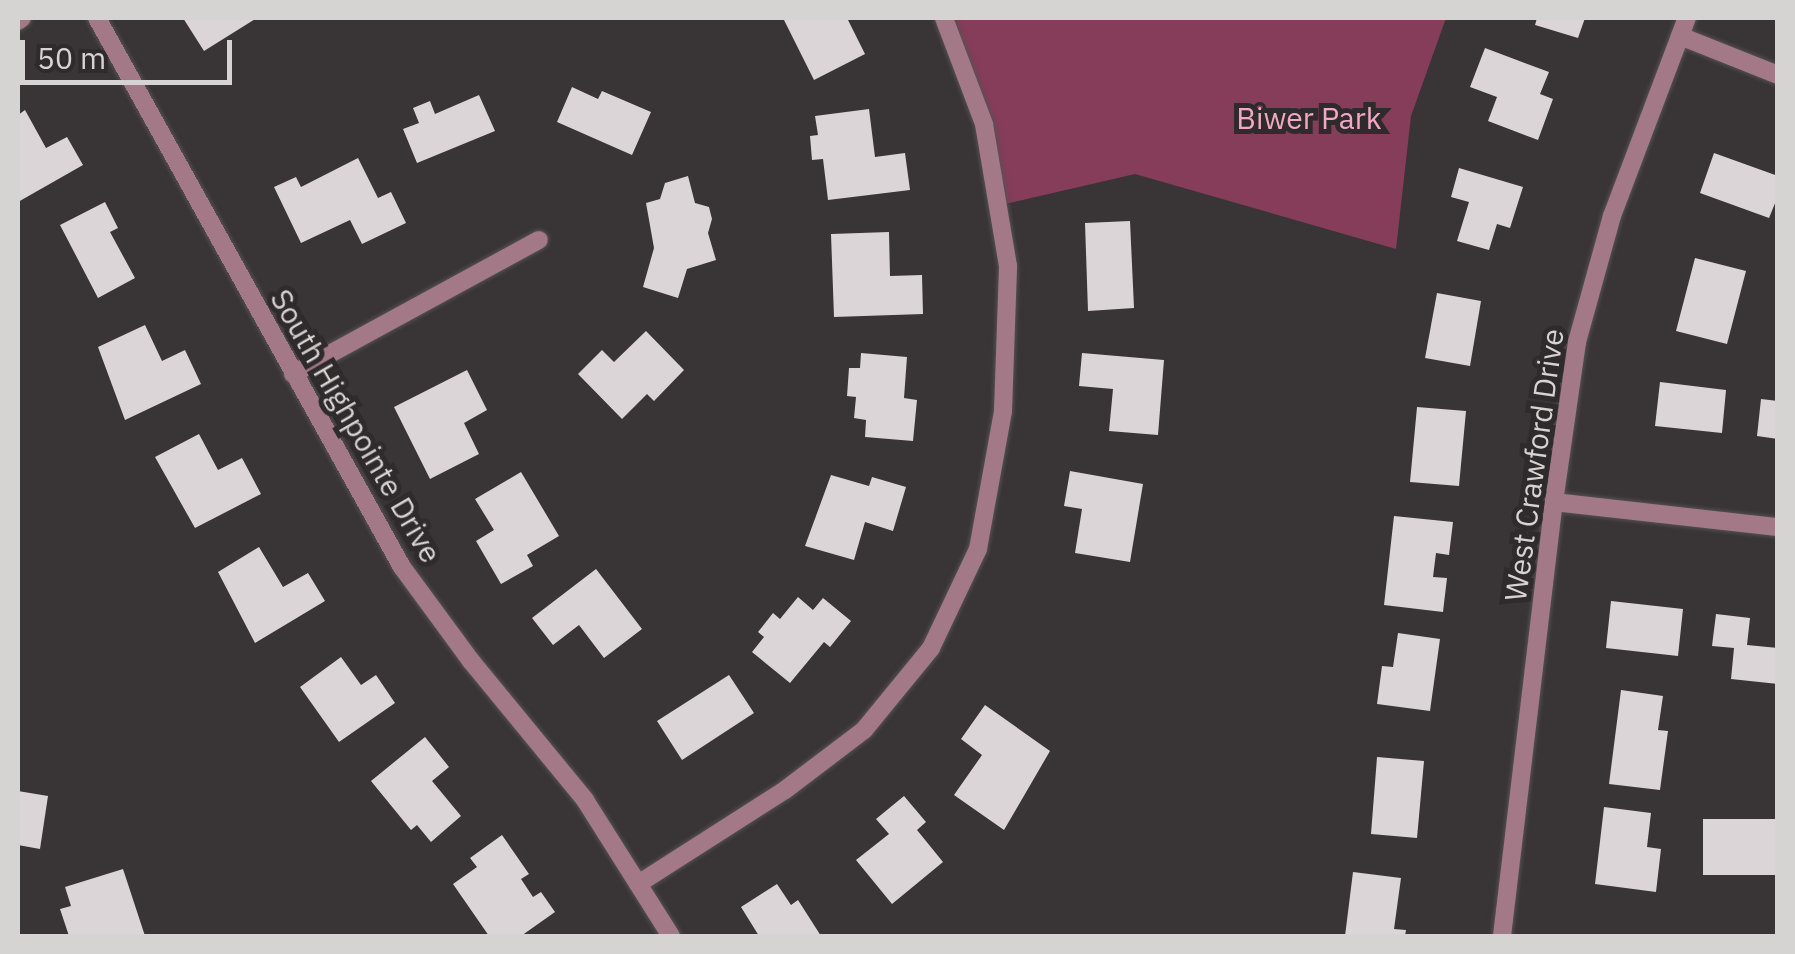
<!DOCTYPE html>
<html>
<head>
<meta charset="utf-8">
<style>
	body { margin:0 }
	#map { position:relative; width:1795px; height:954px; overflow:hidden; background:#393436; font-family:"IBM Plex Sans",sans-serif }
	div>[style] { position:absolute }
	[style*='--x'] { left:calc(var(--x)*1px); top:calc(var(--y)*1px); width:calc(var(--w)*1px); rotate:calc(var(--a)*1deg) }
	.green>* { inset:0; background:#853d5a }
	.building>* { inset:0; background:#dbd5d7 }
	.roads { filter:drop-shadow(0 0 2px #555152) drop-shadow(0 0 2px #555152) }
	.minor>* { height:18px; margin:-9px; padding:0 9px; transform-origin:9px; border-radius:9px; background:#a37988 }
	span { translate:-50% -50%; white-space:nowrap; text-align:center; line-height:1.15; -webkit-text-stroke:10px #2f2a2c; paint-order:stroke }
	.park-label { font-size:30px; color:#f2a8c2 }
	.street-label { font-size:30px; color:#d6d3d3 }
	.frame { position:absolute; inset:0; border:20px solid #d6d3d3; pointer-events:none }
	.scale { position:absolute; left:20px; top:40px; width:212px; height:45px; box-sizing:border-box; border:5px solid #d6d3d3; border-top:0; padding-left:12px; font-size:30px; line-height:35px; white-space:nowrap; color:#d6d3d3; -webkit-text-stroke:8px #2f2a2c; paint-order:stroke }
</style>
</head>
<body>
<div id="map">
	<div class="green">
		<div style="clip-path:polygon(941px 18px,1446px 18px,1411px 116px,1396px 249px,1135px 174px,1001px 205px)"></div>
	</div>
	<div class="building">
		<div style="clip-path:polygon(183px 18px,257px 18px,204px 51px)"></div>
		<div style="clip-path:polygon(783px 18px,847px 18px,865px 54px,814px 80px)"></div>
		<div style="clip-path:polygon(1537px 18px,1585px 18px,1578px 38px,1535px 25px)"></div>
		<div style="clip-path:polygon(1485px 48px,1549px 72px,1540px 94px,1553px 99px,1538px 140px,1488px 121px,1497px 97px,1470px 87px)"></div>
		<div style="clip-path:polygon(572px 87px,598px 99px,602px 91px,651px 112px,632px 155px,557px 122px)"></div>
		<div style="clip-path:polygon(479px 95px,495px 131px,417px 163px,403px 129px,419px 123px,413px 108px,430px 101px,435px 114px)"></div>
		<div style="clip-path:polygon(869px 109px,875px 157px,905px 153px,910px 190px,828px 200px,823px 159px,812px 160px,810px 136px,818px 135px,815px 116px)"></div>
		<div style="clip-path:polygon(25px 110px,46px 148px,67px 137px,83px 165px,18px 202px,18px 115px)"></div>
		<div style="clip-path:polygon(1714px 153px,1778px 176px,1778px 196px,1769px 218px,1700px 193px)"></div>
		<div style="clip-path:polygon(358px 158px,378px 198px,391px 192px,406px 223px,362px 244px,350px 220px,301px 243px,274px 187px,296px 177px,301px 187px)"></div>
		<div style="clip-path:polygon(1459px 168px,1523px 187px,1510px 228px,1497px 224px,1489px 250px,1457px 241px,1469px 202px,1451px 197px)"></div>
		<div style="clip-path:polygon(688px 176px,695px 203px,709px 207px,712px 219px,708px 233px,716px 260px,687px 269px,678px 298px,643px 287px,654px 248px,646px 203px,660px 199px,665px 183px)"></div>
		<div style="clip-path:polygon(105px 202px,118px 228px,110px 232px,135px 278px,98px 298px,60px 225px)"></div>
		<div style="clip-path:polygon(1130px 221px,1134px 308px,1088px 311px,1085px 223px)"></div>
		<div style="clip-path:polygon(889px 232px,890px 276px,922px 275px,923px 314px,834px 317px,831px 234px)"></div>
		<div style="clip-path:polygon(1695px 258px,1746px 271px,1727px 344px,1676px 331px)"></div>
		<div style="clip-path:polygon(1437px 293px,1481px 301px,1470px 366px,1425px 358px)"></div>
		<div style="clip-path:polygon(145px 325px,162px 361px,185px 350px,201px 384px,125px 420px,98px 347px)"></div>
		<div style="clip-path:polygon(646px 331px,684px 370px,654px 401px,647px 394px,622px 419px,578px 374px,602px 350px,614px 362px)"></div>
		<div style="clip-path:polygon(861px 353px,907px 357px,904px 398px,917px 400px,913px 441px,865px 437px,866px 420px,854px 418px,856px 397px,847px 396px,849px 368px,860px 368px)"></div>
		<div style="clip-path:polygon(1082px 353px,1164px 360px,1158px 435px,1109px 431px,1113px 389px,1079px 386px)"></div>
		<div style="clip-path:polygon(467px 370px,487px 410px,464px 423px,479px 454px,430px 479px,394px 407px)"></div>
		<div style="clip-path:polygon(1660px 382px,1726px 390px,1722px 433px,1655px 426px)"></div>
		<div style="clip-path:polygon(1761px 399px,1778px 401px,1778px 439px,1757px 436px)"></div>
		<div style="clip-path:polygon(1417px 407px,1466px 411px,1459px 486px,1410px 482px)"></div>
		<div style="clip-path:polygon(199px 434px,218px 470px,242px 458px,261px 494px,195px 528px,155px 457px)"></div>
		<div style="clip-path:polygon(1070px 471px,1143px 484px,1130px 562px,1075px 553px,1082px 509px,1064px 506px)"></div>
		<div style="clip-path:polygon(521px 472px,559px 536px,527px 555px,533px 566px,501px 584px,476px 541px,494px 530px,475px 499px)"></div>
		<div style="clip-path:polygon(831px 475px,869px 486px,872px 477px,906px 487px,893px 531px,865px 522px,854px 560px,805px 546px)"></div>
		<div style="clip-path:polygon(1394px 516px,1453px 522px,1449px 555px,1436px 553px,1433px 577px,1447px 578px,1443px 612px,1384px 605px)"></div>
		<div style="clip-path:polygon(259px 547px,283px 587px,308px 573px,325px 601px,255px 643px,218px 572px)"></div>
		<div style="clip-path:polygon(596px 569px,642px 629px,604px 658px,579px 625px,553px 645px,532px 618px)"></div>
		<div style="clip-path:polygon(798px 597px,813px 610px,823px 598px,851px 621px,830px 647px,824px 642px,790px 683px,752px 652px,764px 637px,758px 632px,773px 613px,780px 619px)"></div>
		<div style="clip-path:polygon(1611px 601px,1683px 609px,1678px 656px,1606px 648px)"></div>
		<div style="clip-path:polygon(1716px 614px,1750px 618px,1747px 645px,1778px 648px,1778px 684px,1731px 679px,1734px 648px,1712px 646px)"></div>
		<div style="clip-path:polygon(1398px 633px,1440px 639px,1430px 711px,1377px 704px,1382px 666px,1393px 667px)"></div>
		<div style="clip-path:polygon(341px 657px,361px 685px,376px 675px,395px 703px,339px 742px,300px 687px)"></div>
		<div style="clip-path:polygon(729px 675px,754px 713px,682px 760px,657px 721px)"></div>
		<div style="clip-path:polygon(1621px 690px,1663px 696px,1658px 730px,1668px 731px,1660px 790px,1609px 784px)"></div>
		<div style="clip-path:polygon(985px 705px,1050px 751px,1004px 830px,954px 795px,982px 755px,961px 739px)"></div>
		<div style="clip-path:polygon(425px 737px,449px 767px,432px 781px,461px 816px,431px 842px,417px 825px,411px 830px,371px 781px)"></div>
		<div style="clip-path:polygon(1377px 757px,1424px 761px,1417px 838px,1371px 834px)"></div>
		<div style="clip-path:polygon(18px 791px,48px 796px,40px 849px,18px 845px)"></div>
		<div style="clip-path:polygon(904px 796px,926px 822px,917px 830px,943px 862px,892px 904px,856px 860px,889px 834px,876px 819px)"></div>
		<div style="clip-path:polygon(1604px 807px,1651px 813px,1647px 847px,1661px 849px,1656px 892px,1595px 884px)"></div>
		<div style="clip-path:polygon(1703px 819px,1775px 819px,1775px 875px,1703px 875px)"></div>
		<div style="clip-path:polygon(502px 835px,529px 874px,521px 879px,533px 897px,541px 892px,555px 912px,521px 936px,489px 936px,453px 884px,477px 867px,470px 858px)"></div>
		<div style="clip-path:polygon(123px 869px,145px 936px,69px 936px,60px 909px,71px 906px,65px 887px)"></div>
		<div style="clip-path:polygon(1353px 872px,1401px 878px,1394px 929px,1406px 930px,1405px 936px,1345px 936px)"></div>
		<div style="clip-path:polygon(777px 884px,791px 905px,798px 900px,821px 936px,759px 936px,741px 907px)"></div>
	</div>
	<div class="roads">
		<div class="minor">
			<div style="--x:97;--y:18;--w:628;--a:60.95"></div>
			<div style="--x:402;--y:567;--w:117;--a:53.7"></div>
			<div style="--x:471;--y:661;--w:180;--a:50.6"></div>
			<div style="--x:585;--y:800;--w:161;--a:57.7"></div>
			<div style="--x:18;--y:21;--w:5;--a:-37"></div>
			<div style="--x:1680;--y:36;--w:105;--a:21.7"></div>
			<div style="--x:293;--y:374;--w:280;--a:-28.6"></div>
			<div style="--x:1554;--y:502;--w:225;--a:6.4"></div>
			<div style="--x:638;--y:884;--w:174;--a:-32.6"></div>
			<div style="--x:785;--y:790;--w:99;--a:-37.2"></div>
			<div style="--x:864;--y:730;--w:106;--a:-50.7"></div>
			<div style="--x:931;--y:648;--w:110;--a:-64.6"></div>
			<div style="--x:978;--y:549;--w:140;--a:-79.7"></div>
			<div style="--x:1003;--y:411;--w:145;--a:-88"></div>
			<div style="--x:1008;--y:266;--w:144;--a:-99.6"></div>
			<div style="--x:984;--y:124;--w:113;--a:-110.7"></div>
			<div style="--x:1502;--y:936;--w:437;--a:-83.2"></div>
			<div style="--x:1554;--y:502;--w:162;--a:-81.8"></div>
			<div style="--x:1577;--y:342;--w:131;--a:-74.5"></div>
			<div style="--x:1612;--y:216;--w:212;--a:-69.3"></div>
		</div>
	</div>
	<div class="park-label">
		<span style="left:1309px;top:118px">Biwer Park</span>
	</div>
	<div class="street-label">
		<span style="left:356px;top:426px;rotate:60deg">South Highpointe Drive</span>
		<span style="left:1534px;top:465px;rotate:-82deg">West Crawford Drive</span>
	</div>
	<div class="frame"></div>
	<div class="scale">50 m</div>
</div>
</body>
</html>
